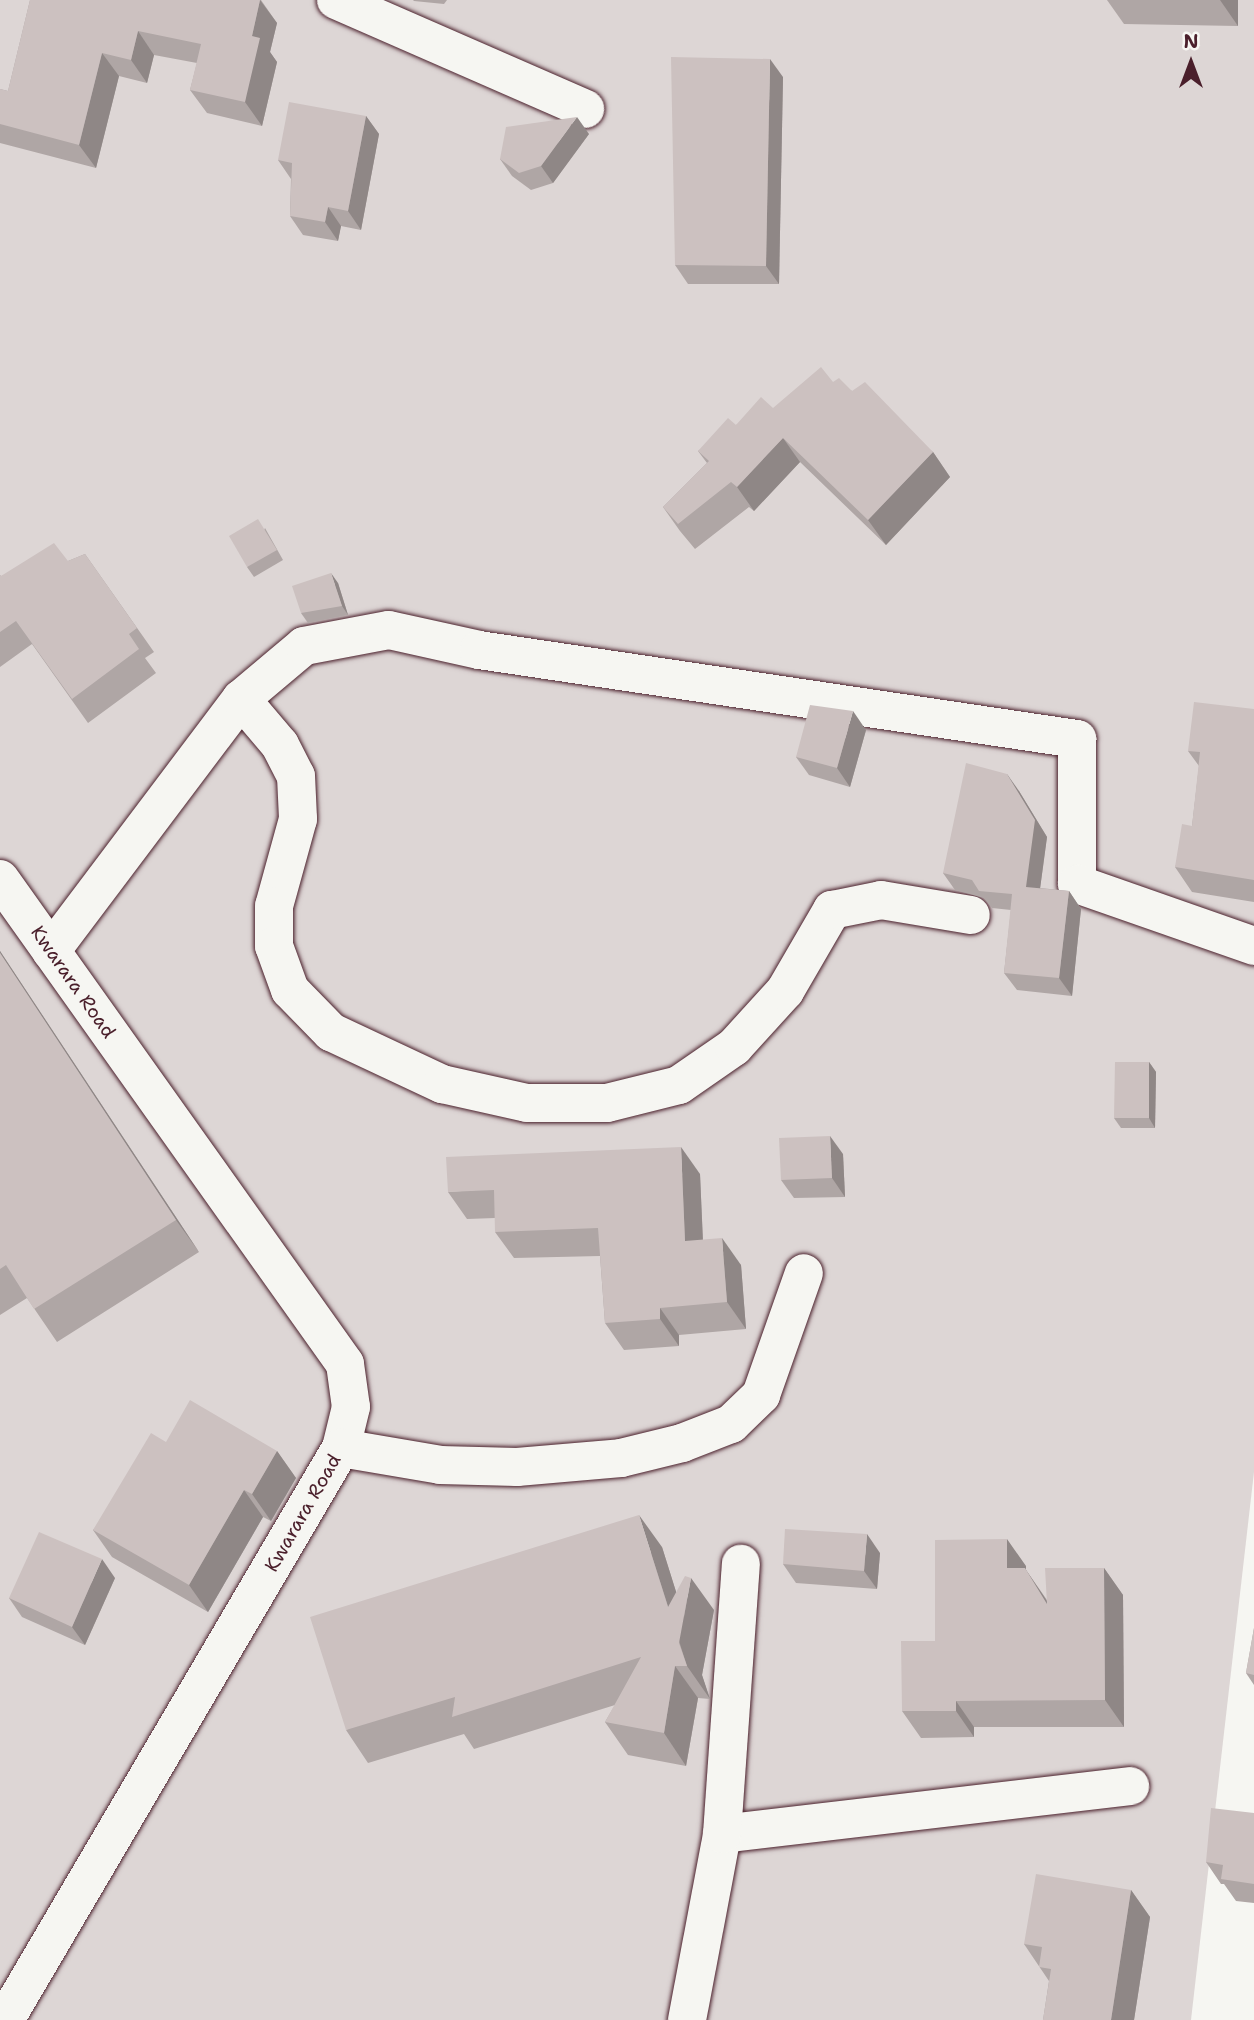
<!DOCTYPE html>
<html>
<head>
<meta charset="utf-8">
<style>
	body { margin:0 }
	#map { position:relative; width:1254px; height:2020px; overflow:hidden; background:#f6f6f2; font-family:"Shantell Sans",sans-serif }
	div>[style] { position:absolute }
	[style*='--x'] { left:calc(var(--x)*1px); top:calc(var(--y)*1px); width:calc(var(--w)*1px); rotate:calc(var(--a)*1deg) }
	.green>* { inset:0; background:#ddd6d5 }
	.roads { filter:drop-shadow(0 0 2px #4a1f2b) drop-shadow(0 0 2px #4a1f2b) }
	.minor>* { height:38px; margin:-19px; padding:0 19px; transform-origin:19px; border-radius:19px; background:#f6f6f2 }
	.wall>* { inset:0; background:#afa6a5 }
	.shaded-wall>* { inset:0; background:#8f8786 }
	.building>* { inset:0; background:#ccc1c0 }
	span { translate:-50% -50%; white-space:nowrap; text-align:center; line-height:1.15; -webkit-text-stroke:6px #f6f6f2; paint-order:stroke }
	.street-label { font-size:19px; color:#4a1f2b }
	.north { position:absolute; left:1156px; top:28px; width:70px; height:70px; -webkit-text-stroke:5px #f6f6f2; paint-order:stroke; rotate:0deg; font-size:19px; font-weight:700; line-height:28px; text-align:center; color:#4a1f2b }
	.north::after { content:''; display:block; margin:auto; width:24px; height:32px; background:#4a1f2b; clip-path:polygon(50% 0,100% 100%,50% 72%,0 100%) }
</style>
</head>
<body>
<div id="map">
	<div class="green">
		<div style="clip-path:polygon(0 0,1254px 0,1254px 1472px,1191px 2020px,0 2020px)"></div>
	</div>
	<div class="roads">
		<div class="minor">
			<div style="--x:336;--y:0;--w:272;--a:23.6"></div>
			<div style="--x:241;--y:699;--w:60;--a:49.7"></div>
			<div style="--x:280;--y:745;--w:35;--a:63"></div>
			<div style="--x:296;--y:776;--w:43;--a:87.3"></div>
			<div style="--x:298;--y:819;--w:90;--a:105.4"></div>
			<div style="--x:274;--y:906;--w:40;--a:90"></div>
			<div style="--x:274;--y:946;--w:47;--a:70"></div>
			<div style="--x:290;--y:990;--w:59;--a:45.7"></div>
			<div style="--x:331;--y:1032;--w:123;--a:25.1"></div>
			<div style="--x:442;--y:1084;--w:87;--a:12.6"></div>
			<div style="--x:527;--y:1103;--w:80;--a:0"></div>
			<div style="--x:607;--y:1103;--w:74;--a:-14"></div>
			<div style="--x:679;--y:1085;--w:67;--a:-34.6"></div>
			<div style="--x:734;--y:1047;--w:76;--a:-47.7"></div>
			<div style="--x:785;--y:991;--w:94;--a:-59.9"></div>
			<div style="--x:832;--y:910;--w:50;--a:-11.5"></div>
			<div style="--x:881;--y:900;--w:91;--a:9.5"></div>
			<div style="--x:0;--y:879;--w:595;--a:54.57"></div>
			<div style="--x:345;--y:1364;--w:43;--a:82.1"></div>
			<div style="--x:351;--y:1407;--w:42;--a:103.7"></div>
			<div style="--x:341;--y:1448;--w:663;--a:120.43"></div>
			<div style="--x:51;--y:951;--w:316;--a:-53"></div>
			<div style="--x:241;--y:699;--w:82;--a:-40.1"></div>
			<div style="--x:304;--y:646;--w:86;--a:-10.7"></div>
			<div style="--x:389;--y:630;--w:92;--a:12.5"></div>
			<div style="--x:479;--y:650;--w:605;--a:8.47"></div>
			<div style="--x:1077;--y:739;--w:145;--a:90"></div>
			<div style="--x:1077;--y:884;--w:188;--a:19.3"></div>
			<div style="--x:341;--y:1448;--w:100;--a:9.7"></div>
			<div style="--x:440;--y:1465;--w:77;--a:1.5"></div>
			<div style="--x:517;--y:1467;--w:104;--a:-4.9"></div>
			<div style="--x:621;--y:1458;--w:63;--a:-13.8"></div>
			<div style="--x:682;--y:1443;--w:53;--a:-21.2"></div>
			<div style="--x:731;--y:1424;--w:42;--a:-44"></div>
			<div style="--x:761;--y:1395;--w:129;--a:-70.6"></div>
			<div style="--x:722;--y:1834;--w:411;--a:-6.7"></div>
			<div style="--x:687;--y:2020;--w:189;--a:-79.3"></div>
			<div style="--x:722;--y:1834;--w:271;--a:-86"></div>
		</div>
	</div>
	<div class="wall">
		<div style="clip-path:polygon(30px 0,261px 0,277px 23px,270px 52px,277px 62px,262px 126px,207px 113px,190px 90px,197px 63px,154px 55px,147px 83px,119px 76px,96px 168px,0 143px,0 89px,8px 91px)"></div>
		<div style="clip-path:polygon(413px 0,447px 0,444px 4px,414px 1px)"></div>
		<div style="clip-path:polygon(1107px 0,1238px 0,1238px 26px,1124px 24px)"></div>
		<div style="clip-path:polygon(783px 77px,779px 284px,688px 284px,675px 265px)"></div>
		<div style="clip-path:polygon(366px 116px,379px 134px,361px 230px,341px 226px,338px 241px,303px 235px,290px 216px,291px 179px,278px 160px)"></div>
		<div style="clip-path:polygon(589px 134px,553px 183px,531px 190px,512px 176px,500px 159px)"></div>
		<div style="clip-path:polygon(833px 382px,852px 391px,933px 452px,950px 477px,886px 545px,800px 462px,754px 511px,749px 507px,695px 549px,680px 531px,663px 507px,707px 463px,698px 451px,736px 425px)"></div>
		<div style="clip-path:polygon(265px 528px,283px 560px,254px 577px,247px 567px)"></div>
		<div style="clip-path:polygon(85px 554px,154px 652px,145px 658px,156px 673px,88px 723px,32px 644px,0 667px,0 575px,1px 576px,68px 561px)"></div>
		<div style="clip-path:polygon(338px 583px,348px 615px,308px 623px,301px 613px)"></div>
		<div style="clip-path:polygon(1254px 709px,1254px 902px,1192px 892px,1175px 867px,1192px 826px,1199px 766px,1188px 751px)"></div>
		<div style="clip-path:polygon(866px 730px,850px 787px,809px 775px,796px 757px)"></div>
		<div style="clip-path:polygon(1019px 791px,1047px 837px,1040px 888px,1069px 891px,1081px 909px,1072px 996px,1017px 990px,1004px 973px,1011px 910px,992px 908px,984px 898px,955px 890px,943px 873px)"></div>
		<div style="clip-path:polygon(0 951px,199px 1252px,57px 1342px,27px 1298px,0 1315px)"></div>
		<div style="clip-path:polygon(1149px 1062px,1156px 1072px,1155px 1128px,1121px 1128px,1114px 1118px)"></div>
		<div style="clip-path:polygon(843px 1154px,845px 1197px,794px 1198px,781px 1180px)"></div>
		<div style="clip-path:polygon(700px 1174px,703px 1240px,741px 1265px,746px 1329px,679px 1335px,679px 1346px,624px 1350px,605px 1323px,600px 1256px,514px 1258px,495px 1232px,495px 1218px,467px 1219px,448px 1192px)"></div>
		<div style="clip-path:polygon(166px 1442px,277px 1451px,296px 1478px,271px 1521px,263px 1517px,208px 1612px,112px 1557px,93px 1530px)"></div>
		<div style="clip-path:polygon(662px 1547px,676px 1592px,714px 1610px,702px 1675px,710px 1699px,698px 1698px,686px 1766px,628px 1755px,605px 1722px,615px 1705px,474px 1749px,464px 1734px,368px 1763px,346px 1730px)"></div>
		<div style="clip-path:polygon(880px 1553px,877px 1589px,796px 1583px,783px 1564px)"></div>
		<div style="clip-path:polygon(1026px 1566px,1026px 1570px,1047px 1600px,1104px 1568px,1123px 1595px,1124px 1727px,974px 1727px,974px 1737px,921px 1738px,902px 1711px,935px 1641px)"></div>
		<div style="clip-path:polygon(115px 1578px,85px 1645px,22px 1617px,9px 1598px)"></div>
		<div style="clip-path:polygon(1254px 1628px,1254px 1685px,1246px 1673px)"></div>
		<div style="clip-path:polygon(1254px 1813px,1254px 1903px,1236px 1901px,1224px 1884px,1221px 1884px,1206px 1862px)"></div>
		<div style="clip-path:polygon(1131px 1890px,1150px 1917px,1134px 2020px,1043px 2020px,1049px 1981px,1024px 1944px)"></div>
	</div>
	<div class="shaded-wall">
		<div style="clip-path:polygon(260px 0,277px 23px,270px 52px,277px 62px,262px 126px,245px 102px,252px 36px)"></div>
		<div style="clip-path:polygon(1220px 0,1238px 0,1238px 26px)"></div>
		<div style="clip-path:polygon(138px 31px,154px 55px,147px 83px,131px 60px)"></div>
		<div style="clip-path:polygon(102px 53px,119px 76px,96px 168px,79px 145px)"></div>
		<div style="clip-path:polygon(770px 59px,783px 77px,779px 284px,766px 266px)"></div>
		<div style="clip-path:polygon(366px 116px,379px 134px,361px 230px,348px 211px)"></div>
		<div style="clip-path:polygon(577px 117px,589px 134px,553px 183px,541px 166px)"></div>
		<div style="clip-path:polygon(328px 207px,341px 226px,338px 241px,325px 222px)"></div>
		<div style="clip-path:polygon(783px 438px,800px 462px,754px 511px,737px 487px)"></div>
		<div style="clip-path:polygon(933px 452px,950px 477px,886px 545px,868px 520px)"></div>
		<div style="clip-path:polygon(331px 573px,338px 583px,348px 615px,342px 606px)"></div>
		<div style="clip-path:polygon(853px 711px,866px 730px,850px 787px,837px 768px)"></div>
		<div style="clip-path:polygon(1007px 774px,1019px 791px,1047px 837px,1038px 904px,1026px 887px)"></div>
		<div style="clip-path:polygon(1069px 891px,1081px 909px,1072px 996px,1059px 978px)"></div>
		<div style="clip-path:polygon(0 951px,199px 1252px,176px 1220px,0 953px)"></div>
		<div style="clip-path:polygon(1149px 1062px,1156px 1072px,1155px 1128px,1149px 1118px)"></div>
		<div style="clip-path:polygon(830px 1136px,843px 1154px,845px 1197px,832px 1178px)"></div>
		<div style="clip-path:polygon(681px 1147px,700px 1174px,704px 1268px,685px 1241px)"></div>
		<div style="clip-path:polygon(722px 1238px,741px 1265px,746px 1329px,727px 1302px)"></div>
		<div style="clip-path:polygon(660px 1308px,679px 1335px,679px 1346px,660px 1319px)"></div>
		<div style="clip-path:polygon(277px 1451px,296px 1478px,271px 1521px,252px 1494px)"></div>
		<div style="clip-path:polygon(244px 1490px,263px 1517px,208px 1612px,189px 1585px)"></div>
		<div style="clip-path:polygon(639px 1515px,662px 1547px,684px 1617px,691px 1578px,714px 1610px,702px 1675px,710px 1699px,687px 1666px)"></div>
		<div style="clip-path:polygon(867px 1534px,880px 1553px,877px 1589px,864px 1571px)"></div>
		<div style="clip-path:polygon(1007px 1539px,1026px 1566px,1026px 1570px,1043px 1595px,1066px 1631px,1007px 1568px)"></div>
		<div style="clip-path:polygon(102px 1559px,115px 1578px,85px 1645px,72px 1627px)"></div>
		<div style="clip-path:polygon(1104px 1568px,1123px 1595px,1124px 1727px,1105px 1700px)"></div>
		<div style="clip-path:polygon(675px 1666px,698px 1698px,686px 1766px,664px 1733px)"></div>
		<div style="clip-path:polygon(956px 1701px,974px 1727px,974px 1737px,956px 1711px)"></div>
		<div style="clip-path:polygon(1131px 1890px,1150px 1917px,1134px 2020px,1111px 2020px)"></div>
	</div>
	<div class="building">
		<div style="clip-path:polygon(30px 0,260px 0,252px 36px,260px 38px,245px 102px,190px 90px,201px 44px,138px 31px,131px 60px,102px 53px,79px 145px,0 124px,0 89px,8px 91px)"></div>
		<div style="clip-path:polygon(671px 57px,770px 59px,766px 266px,675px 265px)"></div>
		<div style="clip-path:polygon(289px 102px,366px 116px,348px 211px,328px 207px,325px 222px,290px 216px,292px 163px,278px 160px)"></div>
		<div style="clip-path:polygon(577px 117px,541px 166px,519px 173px,500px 159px,506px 127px)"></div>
		<div style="clip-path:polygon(821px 367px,833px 382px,839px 378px,852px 391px,865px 382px,933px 452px,868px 520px,783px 438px,737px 487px,731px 482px,678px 524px,663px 507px,709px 461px,698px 451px,728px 418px,736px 425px,761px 397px,773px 408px)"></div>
		<div style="clip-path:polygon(258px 519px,277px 550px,247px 567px,229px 536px)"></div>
		<div style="clip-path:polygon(54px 543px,68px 561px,85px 554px,137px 628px,129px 634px,139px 649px,72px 699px,16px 621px,0 632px,0 575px,1px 576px)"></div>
		<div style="clip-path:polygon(331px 573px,342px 606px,301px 613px,292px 586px)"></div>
		<div style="clip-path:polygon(1194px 702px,1254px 709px,1254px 880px,1175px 867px,1182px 824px,1192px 826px,1200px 752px,1188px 751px)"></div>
		<div style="clip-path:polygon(810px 705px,853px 711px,837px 768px,796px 757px)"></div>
		<div style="clip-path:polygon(966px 763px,1007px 774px,1035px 820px,1026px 887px,1069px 891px,1059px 978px,1004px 973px,1012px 894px,979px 891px,972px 880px,943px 873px)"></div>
		<div style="clip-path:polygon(0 953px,176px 1220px,34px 1309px,6px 1265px,0 1269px)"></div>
		<div style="clip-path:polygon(1115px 1062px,1149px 1062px,1149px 1118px,1114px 1118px)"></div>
		<div style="clip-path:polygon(830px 1136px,832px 1178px,781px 1180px,779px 1138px)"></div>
		<div style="clip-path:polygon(681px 1147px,685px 1241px,722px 1238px,727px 1302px,660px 1308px,660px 1319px,605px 1323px,598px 1228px,495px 1232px,494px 1190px,448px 1192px,446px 1157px)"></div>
		<div style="clip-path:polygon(190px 1400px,277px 1451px,252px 1494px,244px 1490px,189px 1585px,93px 1530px,151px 1433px,166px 1442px)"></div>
		<div style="clip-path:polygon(639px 1515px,668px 1607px,685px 1576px,691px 1578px,679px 1643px,687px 1666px,675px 1666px,664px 1733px,605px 1722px,641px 1657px,452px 1717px,455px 1697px,346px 1730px,310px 1617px)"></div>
		<div style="clip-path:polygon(785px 1529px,867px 1534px,864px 1571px,783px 1564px)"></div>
		<div style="clip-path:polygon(39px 1532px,102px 1559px,72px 1627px,9px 1598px)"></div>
		<div style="clip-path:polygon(1007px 1539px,1007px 1568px,1025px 1568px,1047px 1604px,1045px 1568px,1104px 1568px,1105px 1700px,956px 1701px,956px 1711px,902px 1711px,901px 1641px,935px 1641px,935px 1540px)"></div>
		<div style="clip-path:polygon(1254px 1628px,1254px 1675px,1246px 1673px)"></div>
		<div style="clip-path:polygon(1211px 1808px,1254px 1813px,1254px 1884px,1221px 1879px,1223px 1865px,1206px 1862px)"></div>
		<div style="clip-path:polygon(1036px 1874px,1131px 1890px,1111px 2020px,1043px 2020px,1051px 1969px,1039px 1967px,1042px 1947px,1024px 1944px)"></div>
	</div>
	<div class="street-label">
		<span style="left:73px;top:982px;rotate:55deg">Kwarara Road</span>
		<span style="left:303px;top:1513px;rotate:-60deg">Kwarara Road</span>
	</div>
	<div class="north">N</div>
</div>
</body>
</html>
